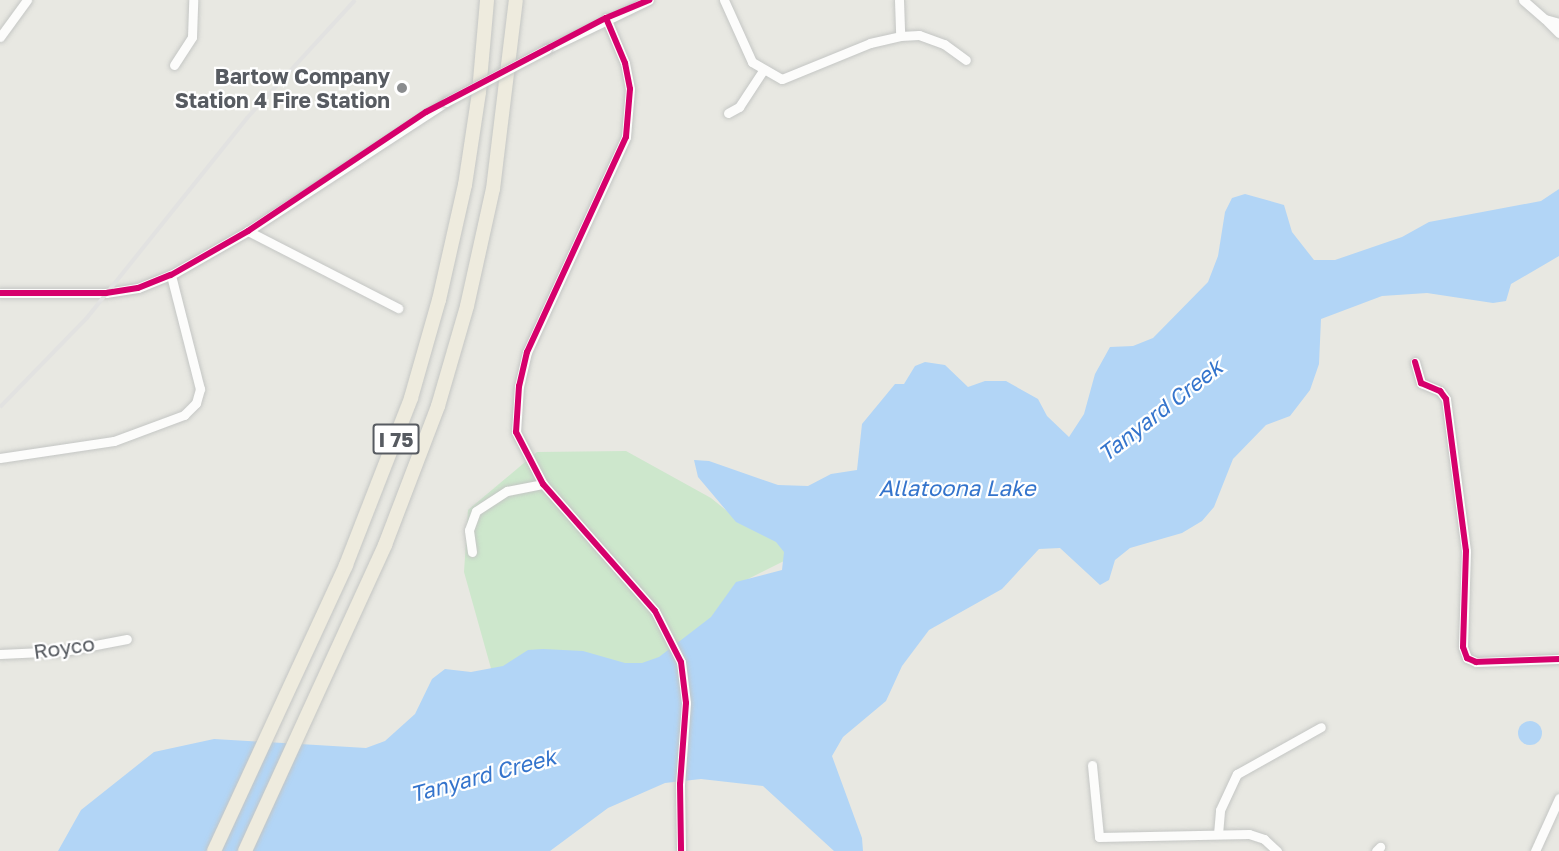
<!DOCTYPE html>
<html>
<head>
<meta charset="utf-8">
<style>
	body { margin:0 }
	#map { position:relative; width:1559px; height:851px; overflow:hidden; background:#e8e8e2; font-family:"Golos Text",sans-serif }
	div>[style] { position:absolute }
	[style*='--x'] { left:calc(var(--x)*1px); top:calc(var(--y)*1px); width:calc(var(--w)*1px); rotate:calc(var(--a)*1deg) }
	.green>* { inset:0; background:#cde7cc }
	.water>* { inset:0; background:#b2d5f6 }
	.round { border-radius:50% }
	.roads { filter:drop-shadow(0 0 2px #c4c6c4) drop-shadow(0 0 2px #c4c6c4) }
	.minor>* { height:9px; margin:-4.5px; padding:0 4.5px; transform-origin:4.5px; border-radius:4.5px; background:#fcfcfb }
	.highway>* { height:14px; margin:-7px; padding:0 7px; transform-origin:7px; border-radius:7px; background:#eeebde }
	.rail>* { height:4px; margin-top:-2px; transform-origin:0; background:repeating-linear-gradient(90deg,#fff 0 4.5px,#e2e2e1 0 9px); box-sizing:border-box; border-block:2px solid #e2e2e1 }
	.bridges { filter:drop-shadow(0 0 2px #c4c6c4) drop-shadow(0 0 2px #c4c6c4) }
	.minor-bridge>* { height:9px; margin:-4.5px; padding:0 4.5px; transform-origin:4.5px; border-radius:4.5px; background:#fcfcfb }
	.cycleway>* { height:6px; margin:-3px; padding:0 3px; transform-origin:3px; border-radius:3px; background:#d6006c }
	.dots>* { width:16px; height:16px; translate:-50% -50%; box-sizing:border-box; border:3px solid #fff; border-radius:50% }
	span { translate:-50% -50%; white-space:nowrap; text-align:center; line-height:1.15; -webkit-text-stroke:4.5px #fff; paint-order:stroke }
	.shield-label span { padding:2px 4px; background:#fff; border:2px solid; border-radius:4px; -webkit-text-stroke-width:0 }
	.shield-label { font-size:20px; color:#575b61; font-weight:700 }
	.poi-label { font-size:21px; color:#575b61; font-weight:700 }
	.right { translate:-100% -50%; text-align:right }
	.street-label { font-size:21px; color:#575b61 }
	.water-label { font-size:22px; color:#3474cc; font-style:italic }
</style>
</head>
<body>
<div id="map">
	<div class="green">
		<div style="clip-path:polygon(626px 451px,711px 498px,738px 520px,778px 538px,792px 557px,742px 582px,692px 642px,653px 669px,492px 672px,464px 572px,468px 510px,537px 452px)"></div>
	</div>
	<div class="water">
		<div style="clip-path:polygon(1559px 189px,1559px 256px,1511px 284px,1506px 301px,1493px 303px,1427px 293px,1382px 296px,1321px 319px,1319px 364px,1310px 390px,1290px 416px,1266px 425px,1233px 459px,1214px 507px,1202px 521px,1182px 533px,1130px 548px,1115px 560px,1109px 580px,1100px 585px,1060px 548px,1039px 549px,1002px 589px,929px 630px,902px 666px,886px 701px,843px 737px,832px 756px,862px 838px,863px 851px,834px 851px,763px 786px,701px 779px,665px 783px,608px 808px,550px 851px,58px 851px,81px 810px,154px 752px,214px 739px,366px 748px,385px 741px,415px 714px,432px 679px,445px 669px,471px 672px,503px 666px,528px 650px,543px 649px,583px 651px,625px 663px,642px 663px,659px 657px,711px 617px,736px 582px,782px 570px,784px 552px,776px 542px,736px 522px,698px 477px,694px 460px,709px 461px,778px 485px,808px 486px,831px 474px,857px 470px,862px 424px,895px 384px,904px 384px,915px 366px,925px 362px,945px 365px,968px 387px,985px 381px,1006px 381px,1038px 399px,1047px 416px,1069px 437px,1084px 414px,1095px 374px,1110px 347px,1133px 346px,1153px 338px,1208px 282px,1218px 256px,1225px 212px,1232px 198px,1245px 194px,1284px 205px,1292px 232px,1314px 260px,1335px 260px,1402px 237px,1429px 222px,1541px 201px)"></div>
		<div class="round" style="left:1518px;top:721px;width:24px;height:24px"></div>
	</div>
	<div class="roads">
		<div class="minor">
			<div style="--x:724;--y:0;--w:68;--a:65.7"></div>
			<div style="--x:752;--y:62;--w:34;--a:30"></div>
			<div style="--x:782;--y:79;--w:95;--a:-22.2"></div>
			<div style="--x:870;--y:43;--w:31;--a:-13"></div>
			<div style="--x:900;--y:36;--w:19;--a:-3"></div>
			<div style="--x:919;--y:35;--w:27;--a:20"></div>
			<div style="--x:944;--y:44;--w:27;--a:36"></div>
			<div style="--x:899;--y:0;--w:36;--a:88"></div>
			<div style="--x:1523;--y:0;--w:29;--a:41"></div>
			<div style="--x:1545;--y:19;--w:15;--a:16"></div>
			<div style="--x:606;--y:18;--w:49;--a:67.1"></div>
			<div style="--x:625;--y:63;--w:26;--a:79"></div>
			<div style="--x:630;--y:89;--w:48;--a:94.8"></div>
			<div style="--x:626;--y:137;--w:237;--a:114.7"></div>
			<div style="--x:527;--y:352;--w:35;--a:103"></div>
			<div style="--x:519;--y:386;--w:46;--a:93.7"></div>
			<div style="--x:516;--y:432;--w:59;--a:62.6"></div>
			<div style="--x:543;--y:484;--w:169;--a:48.6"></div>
			<div style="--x:655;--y:611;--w:57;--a:63"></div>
			<div style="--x:681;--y:662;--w:41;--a:83"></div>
			<div style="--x:686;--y:703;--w:81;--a:94.2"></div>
			<div style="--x:680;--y:784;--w:67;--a:89.1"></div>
			<div style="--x:1547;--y:21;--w:17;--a:45"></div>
			<div style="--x:0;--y:37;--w:46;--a:-53.9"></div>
			<div style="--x:547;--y:49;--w:113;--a:-25.7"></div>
			<div style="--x:174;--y:65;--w:33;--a:-57"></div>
			<div style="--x:192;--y:37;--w:37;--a:-88"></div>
			<div style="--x:728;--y:113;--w:13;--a:-29"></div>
			<div style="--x:739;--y:107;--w:45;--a:-56.7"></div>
			<div style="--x:248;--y:231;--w:169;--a:27.2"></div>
			<div style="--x:0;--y:293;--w:106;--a:0"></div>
			<div style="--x:106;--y:293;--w:32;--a:-9"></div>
			<div style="--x:138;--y:288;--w:35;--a:-22"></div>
			<div style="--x:171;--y:275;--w:89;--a:-29.7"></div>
			<div style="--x:248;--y:231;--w:236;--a:-33.1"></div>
			<div style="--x:1415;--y:362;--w:22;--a:74"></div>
			<div style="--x:1421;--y:383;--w:21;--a:23"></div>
			<div style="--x:1440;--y:391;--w:10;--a:53"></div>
			<div style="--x:1446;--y:399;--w:153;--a:82.5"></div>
			<div style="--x:1466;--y:551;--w:96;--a:91.8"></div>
			<div style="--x:1463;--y:647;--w:12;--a:70"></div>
			<div style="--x:1467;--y:658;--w:10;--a:24"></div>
			<div style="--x:1476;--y:662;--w:83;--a:-2.1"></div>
			<div style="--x:0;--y:458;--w:115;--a:-8.5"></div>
			<div style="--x:114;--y:441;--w:75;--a:-20.4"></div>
			<div style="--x:184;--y:415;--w:17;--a:-45"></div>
			<div style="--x:196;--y:403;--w:15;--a:-74"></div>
			<div style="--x:200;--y:389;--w:118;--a:-104.3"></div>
			<div style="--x:472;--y:552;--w:22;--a:-98"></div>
			<div style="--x:469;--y:530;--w:20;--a:-70"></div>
			<div style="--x:476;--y:511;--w:37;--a:-33"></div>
			<div style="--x:507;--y:491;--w:37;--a:-11"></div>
			<div style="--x:0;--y:654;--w:64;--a:-2.7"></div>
			<div style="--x:64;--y:651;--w:64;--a:-10.8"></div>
			<div style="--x:1092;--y:765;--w:72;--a:84.4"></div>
			<div style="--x:1099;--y:837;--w:150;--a:-1.1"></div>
			<div style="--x:1249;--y:834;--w:16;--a:18"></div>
			<div style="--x:1264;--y:839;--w:18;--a:43"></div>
			<div style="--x:1218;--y:834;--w:24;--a:-85"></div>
			<div style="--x:1220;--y:810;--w:40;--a:-65"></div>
			<div style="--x:1237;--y:774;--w:96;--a:-29.2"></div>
			<div style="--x:1376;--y:851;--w:6;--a:-45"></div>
			<div style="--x:1535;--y:851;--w:58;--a:-65.6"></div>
		</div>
		<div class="highway">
			<div style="--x:214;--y:851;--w:315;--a:-65.2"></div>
			<div style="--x:346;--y:565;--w:179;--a:-68.7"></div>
			<div style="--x:411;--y:398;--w:102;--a:-74.1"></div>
			<div style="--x:439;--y:300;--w:118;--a:-77.3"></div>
			<div style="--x:465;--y:185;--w:94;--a:-81.4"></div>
			<div style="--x:479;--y:92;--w:92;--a:-85"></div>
			<div style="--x:245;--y:851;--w:337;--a:-65.4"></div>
			<div style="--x:385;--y:545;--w:149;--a:-69.1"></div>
			<div style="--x:438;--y:406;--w:104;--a:-73.8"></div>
			<div style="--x:467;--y:306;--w:120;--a:-77.5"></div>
			<div style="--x:493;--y:189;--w:190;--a:-83.1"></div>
		</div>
	</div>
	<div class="rail">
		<div style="--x:0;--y:407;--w:123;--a:-45.7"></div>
		<div style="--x:86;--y:319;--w:258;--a:-51.3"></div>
		<div style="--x:247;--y:118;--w:160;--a:-47.5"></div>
	</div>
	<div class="bridges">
		<div class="minor-bridge">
			<div style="--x:446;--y:102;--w:114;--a:-27.7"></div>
		</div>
	</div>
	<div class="cycleway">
		<div style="--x:606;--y:18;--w:49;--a:67.1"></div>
		<div style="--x:625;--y:63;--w:26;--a:79"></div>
		<div style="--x:630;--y:89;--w:48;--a:94.8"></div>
		<div style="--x:626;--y:137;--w:237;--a:114.7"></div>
		<div style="--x:527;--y:352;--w:35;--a:103"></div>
		<div style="--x:519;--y:386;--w:46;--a:93.7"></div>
		<div style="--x:516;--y:432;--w:59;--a:62.6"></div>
		<div style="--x:543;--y:484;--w:169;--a:48.6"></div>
		<div style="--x:655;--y:611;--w:57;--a:63"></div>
		<div style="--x:681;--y:662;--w:41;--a:83"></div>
		<div style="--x:686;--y:703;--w:81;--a:94.2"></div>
		<div style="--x:680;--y:784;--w:67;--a:89.1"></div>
		<div style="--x:0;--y:293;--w:106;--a:0"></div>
		<div style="--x:106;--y:293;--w:32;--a:-9"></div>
		<div style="--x:138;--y:288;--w:35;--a:-22"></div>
		<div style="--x:171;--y:275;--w:89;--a:-29.7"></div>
		<div style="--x:248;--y:231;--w:214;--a:-33.8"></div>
		<div style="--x:426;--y:112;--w:203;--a:-27.6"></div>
		<div style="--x:606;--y:18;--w:47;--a:-22.7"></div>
		<div style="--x:1415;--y:362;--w:22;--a:74"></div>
		<div style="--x:1421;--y:383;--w:21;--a:23"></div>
		<div style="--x:1440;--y:391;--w:10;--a:53"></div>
		<div style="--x:1446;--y:399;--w:153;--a:82.5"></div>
		<div style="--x:1466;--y:551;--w:96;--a:91.8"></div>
		<div style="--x:1463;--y:647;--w:12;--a:70"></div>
		<div style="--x:1467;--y:658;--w:10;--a:24"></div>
		<div style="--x:1476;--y:662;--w:83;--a:-2.1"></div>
	</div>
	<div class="dots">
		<div style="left:402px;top:88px;background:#8a8c8e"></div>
	</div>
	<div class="shield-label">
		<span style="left:396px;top:439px">I 75</span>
	</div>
	<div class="poi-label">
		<span class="right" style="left:390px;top:88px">Bartow Company<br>Station 4 Fire Station</span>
	</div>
	<div class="street-label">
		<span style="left:64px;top:647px;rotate:-8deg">Royco</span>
	</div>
	<div class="water-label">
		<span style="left:1160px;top:410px;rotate:-38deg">Tanyard Creek</span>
		<span style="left:957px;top:488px">Allatoona Lake</span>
		<span style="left:483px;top:775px;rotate:-15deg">Tanyard Creek</span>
	</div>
</div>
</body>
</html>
